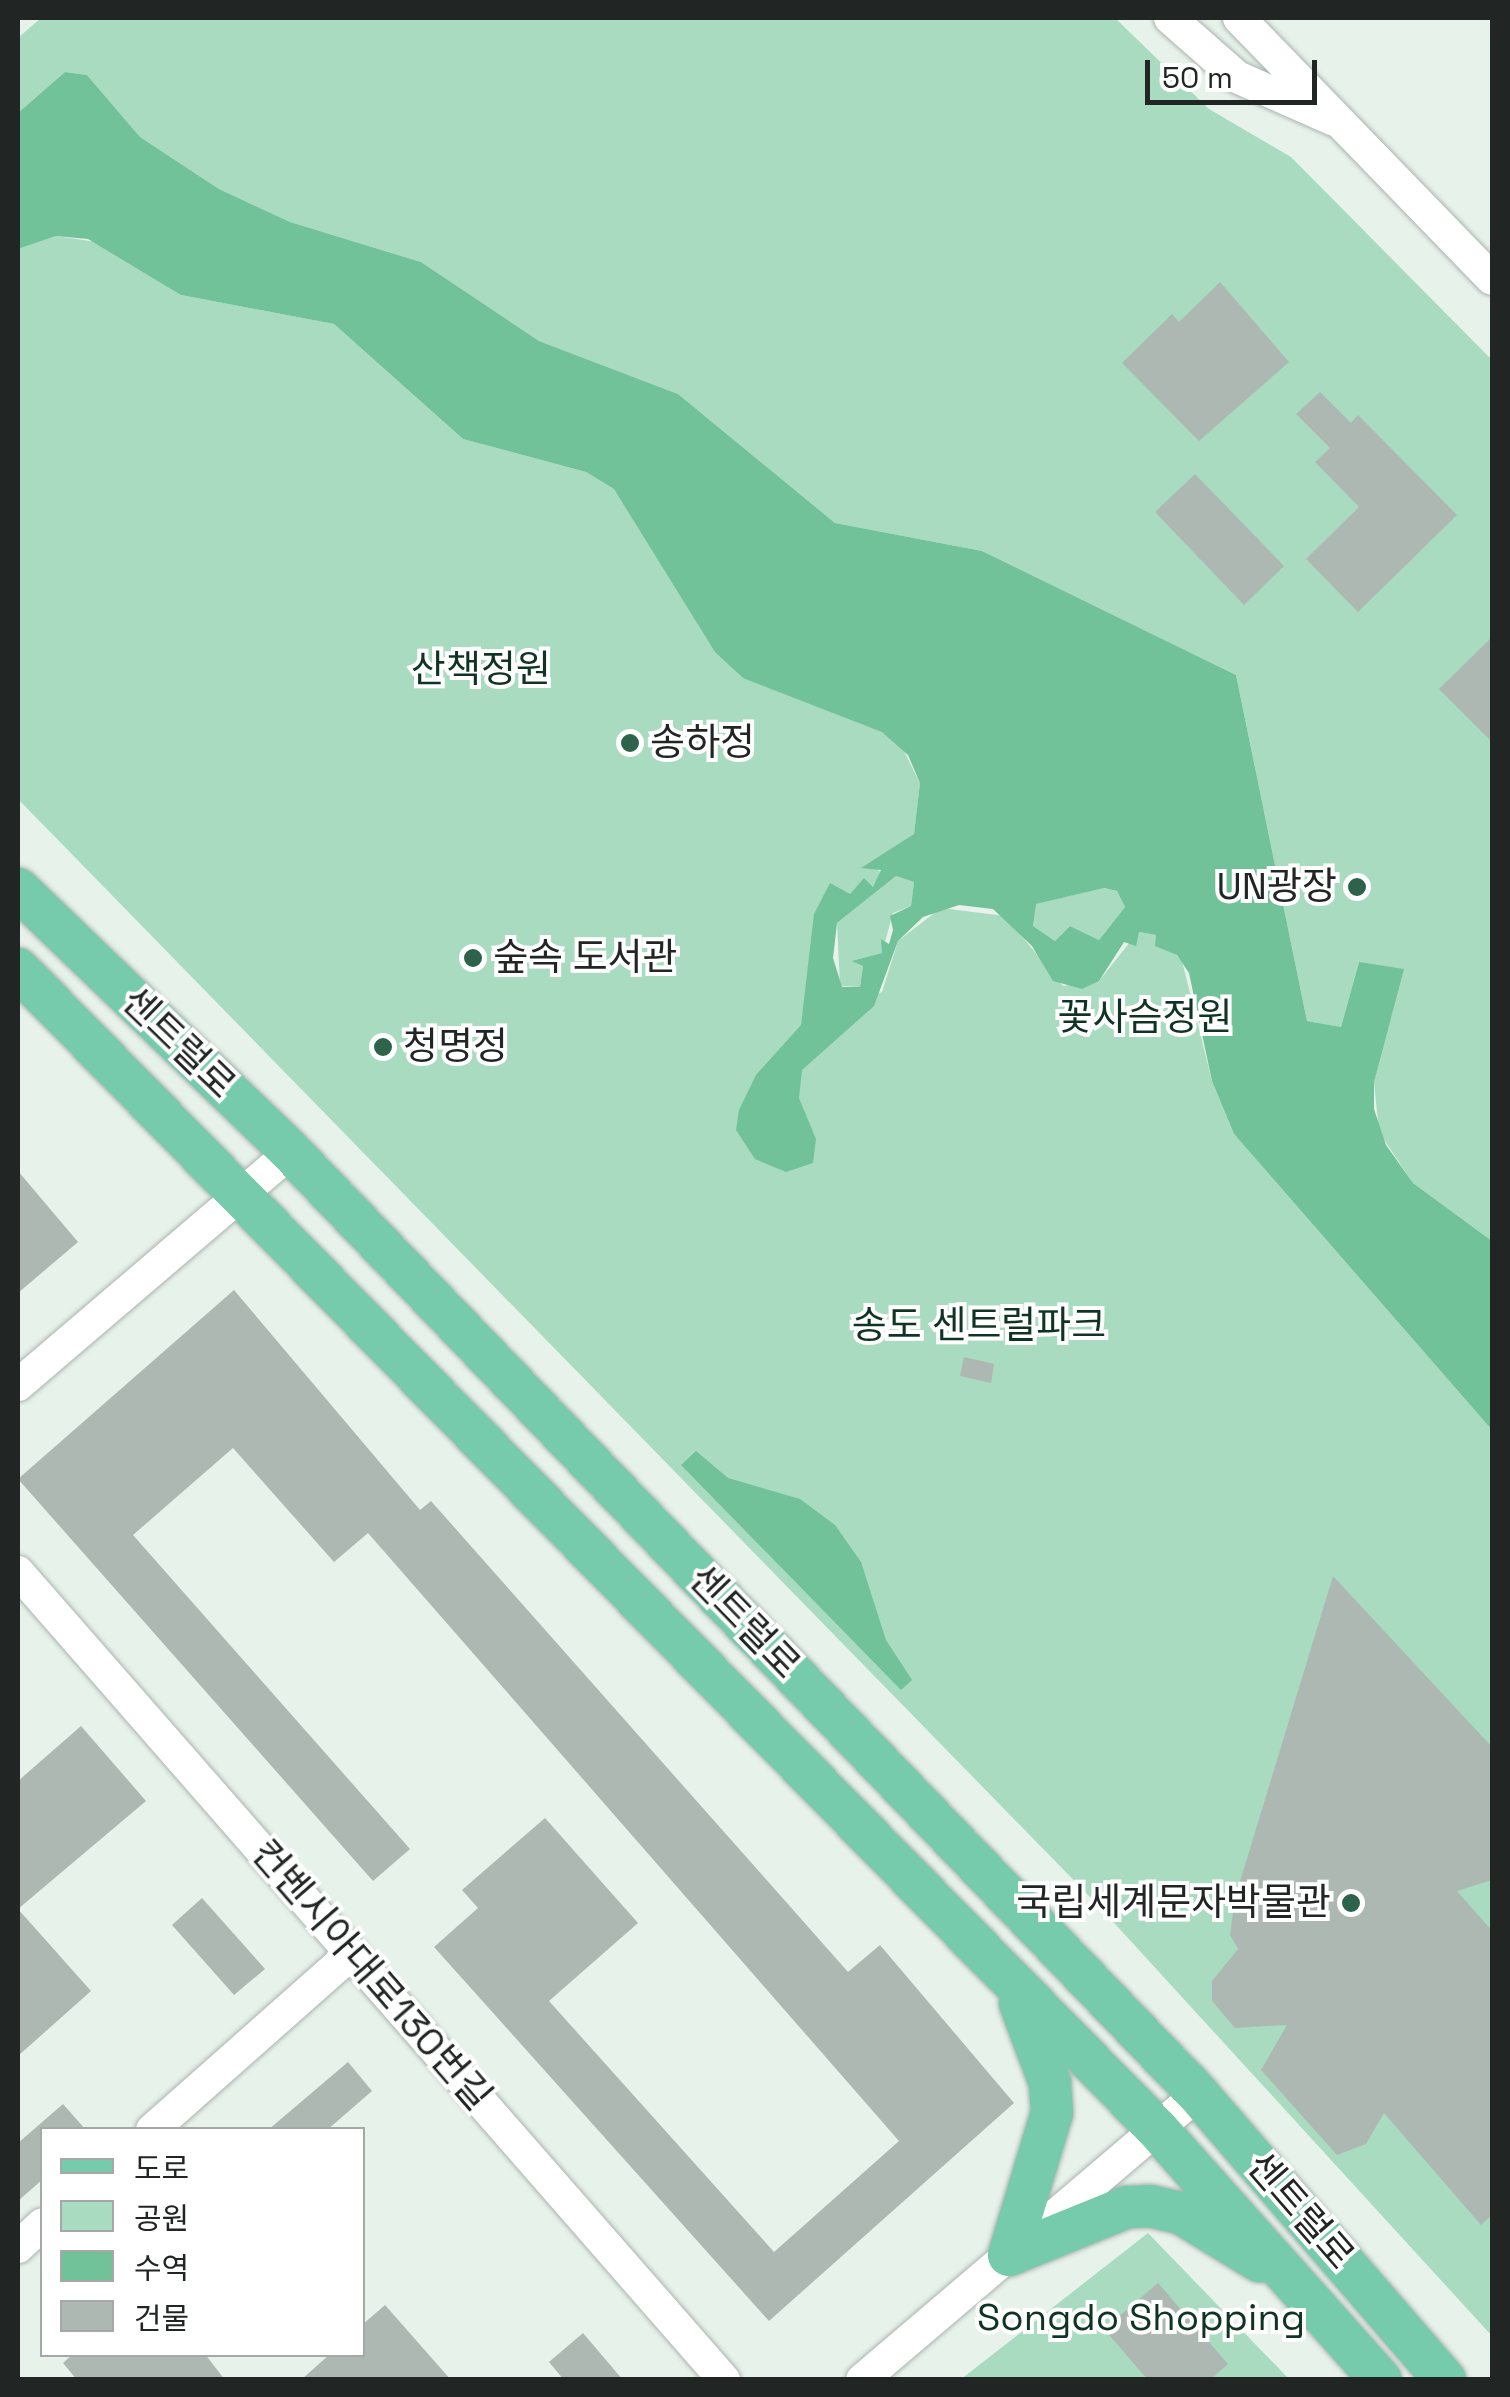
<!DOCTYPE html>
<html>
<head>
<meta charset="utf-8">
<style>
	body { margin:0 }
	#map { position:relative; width:1510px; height:2397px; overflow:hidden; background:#e7f2eb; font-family:"Space Grotesk","Noto Sans KR",sans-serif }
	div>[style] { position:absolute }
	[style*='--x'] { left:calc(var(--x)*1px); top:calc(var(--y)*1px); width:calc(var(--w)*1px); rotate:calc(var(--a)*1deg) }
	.green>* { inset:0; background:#a9dbc0 }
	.water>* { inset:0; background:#71c199 }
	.building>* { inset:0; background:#adb8b2 }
	.roads { filter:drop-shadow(0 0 2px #aab4ae) drop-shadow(0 0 2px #aab4ae) }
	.minor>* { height:32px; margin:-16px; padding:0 16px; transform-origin:16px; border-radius:16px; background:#fff }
	.major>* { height:42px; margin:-21px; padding:0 21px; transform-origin:21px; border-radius:21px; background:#75cbab }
	.dots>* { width:28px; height:28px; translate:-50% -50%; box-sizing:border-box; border:5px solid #fff; border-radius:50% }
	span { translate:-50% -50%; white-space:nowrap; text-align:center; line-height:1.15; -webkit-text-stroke:8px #fff; paint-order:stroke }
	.park-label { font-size:38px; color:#103424 }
	.poi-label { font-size:38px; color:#212523 }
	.left { translate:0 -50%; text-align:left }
	.right { translate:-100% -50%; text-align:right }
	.street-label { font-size:38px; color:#212523 }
	.frame { position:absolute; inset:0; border:20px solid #212523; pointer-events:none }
	.legend { position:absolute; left:40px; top:2127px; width:325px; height:230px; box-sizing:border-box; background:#fff; border:2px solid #a6a8a7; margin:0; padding:12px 18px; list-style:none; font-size:30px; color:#212523 }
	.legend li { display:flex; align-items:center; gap:20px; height:50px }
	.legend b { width:50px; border:2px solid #a6a8a7 }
	.scale { position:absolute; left:1145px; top:60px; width:172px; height:45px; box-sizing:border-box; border:5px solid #212523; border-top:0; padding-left:12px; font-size:30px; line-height:35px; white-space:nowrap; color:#212523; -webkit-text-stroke:8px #fff; paint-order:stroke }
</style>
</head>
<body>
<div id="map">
	<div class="green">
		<div style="clip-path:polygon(41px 18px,1115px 18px,1209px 109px,1291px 157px,1492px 360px,1492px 1241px,1413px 1183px,1379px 1132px,1374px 1082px,1382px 1046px,1359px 962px,1341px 1027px,1307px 1021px,1236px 675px,982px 551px,835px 523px,678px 394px,539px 341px,421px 262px,290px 222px,219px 189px,140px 137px,87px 75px,65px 72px,18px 113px,18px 38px)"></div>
		<div style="clip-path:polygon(56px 236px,103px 243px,181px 295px,334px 324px,463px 439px,586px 472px,614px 489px,658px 550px,901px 745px,920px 783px,914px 834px,870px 865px,881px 872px,873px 887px,863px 880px,850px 894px,830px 884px,818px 909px,801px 1025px,882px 992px,898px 941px,941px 908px,1005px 916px,1063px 986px,1099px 981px,1138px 932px,1157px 935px,1182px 961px,1212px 1081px,1234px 1134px,1492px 1430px,1492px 2336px,1095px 1902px,18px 799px,18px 249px)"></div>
		<div style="clip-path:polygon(896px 876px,914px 882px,911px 906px,893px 913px,882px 953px,851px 961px,863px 966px,860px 987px,840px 986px,837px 923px)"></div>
		<div style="clip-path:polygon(1103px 888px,1117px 891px,1125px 907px,1099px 940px,1070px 926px,1055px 941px,1033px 926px,1035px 904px)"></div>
		<div style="clip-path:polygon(1148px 2233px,1289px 2379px,960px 2380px)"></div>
	</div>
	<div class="water">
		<div style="clip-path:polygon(evenodd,65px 72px,87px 75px,140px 137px,219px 189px,290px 222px,421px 262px,539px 341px,678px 394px,835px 523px,982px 551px,1236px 675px,1307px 1021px,1341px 1027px,1359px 962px,1404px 969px,1374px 1082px,1374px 1109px,1386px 1145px,1413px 1183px,1492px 1241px,1492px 1430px,1234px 1134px,1212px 1081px,1189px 973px,1177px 955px,1155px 946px,1156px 935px,1139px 932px,1136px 946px,1124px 942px,1099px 981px,1082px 989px,1053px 981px,1032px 946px,993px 909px,959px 905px,923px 917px,898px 941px,874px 1006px,802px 1070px,799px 1098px,816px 1139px,813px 1163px,786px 1172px,755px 1159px,736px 1130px,739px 1110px,756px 1075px,801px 1025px,814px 914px,830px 883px,850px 894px,864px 878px,873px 887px,881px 870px,861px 868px,914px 834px,920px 783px,908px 755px,882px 732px,743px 678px,715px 652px,614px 489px,586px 472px,463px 439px,334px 324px,181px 295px,88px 239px,56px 236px,18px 249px,18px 113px,65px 72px,896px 876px,914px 882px,911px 906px,890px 916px,893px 930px,889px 944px,881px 939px,882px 953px,851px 961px,863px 966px,860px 987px,842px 987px,833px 958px,837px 923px,896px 876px,65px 72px,1104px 888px,1117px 891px,1125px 907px,1099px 940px,1070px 926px,1055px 941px,1033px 926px,1036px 904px,1104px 888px)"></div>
		<div style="clip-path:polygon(696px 1451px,728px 1478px,800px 1499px,835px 1525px,861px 1562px,886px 1640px,912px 1680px,901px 1690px,681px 1465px)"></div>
	</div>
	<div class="building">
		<div style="clip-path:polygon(1220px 282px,1289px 362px,1199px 441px,1122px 363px,1172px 314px,1179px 322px)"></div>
		<div style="clip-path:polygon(1320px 392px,1351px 423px,1358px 415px,1457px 515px,1358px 612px,1306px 559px,1359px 507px,1315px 462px,1330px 448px,1296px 414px)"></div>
		<div style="clip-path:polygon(1195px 474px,1284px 566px,1244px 605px,1155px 512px)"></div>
		<div style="clip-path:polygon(1492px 637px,1492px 742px,1439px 689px)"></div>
		<div style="clip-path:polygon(18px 1171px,78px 1242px,18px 1293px)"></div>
		<div style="clip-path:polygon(234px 1290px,420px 1510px,431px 1501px,848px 1972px,880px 1945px,1014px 2103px,769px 2321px,434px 1947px,478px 1908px,462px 1890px,545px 1818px,638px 1923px,549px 2001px,774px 2252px,899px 2141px,368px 1533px,334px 1562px,233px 1448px,133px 1535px,410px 1849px,373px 1881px,18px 1479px)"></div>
		<div style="clip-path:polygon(964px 1357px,994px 1364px,991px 1383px,960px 1376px)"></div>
		<div style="clip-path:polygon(1333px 1576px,1492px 1747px,1492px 1880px,1457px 1891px,1492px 1931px,1492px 2215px,1481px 2225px,1384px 2113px,1366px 2144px,1337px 2155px,1261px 2070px,1287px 2025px,1235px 2028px,1212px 2001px,1212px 1981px,1238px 1949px,1230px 1935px,1235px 1898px)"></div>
		<div style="clip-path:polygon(81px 1726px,146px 1801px,18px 1909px,91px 1991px,18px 2056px,18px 1781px)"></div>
		<div style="clip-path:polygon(202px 1898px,265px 1969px,234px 1995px,172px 1925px)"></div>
		<div style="clip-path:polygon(348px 2062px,372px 2091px,327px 2130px,268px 2130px)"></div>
		<div style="clip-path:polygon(63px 2104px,86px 2130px,42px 2130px,42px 2180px,18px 2201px,18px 2143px)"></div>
		<div style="clip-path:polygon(1158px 2283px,1228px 2364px,1210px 2380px,1148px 2380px,1104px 2329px)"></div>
		<div style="clip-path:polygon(385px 2305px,451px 2380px,301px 2380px,330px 2354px,362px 2354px,362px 2325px)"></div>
		<div style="clip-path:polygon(583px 2333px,623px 2380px,564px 2380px,549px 2362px)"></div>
		<div style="clip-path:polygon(73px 2354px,205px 2354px,225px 2380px,77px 2380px,63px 2363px)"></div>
	</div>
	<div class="roads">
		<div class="minor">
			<div style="--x:1170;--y:18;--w:89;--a:41.4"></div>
			<div style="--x:1237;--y:77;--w:106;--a:23.9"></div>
			<div style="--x:1239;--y:18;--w:363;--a:45.9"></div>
			<div style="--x:18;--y:1385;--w:359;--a:-40.5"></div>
			<div style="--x:18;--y:1572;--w:1073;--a:48.85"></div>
			<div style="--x:152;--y:2130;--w:267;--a:-41.5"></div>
			<div style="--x:18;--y:2247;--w:33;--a:-43"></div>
			<div style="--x:862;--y:2380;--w:441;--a:-40.4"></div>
		</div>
		<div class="major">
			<div style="--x:18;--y:889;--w:379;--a:43.9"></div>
			<div style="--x:291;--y:1152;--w:1308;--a:46.08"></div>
			<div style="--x:1198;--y:2094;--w:378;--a:49.2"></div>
			<div style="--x:18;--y:969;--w:1626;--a:45.52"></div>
			<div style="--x:1157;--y:2129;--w:336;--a:48.3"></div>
			<div style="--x:1009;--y:2255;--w:127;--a:-22.1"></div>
			<div style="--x:1127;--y:2207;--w:23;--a:-2"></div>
			<div style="--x:1150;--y:2206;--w:32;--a:13"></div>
			<div style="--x:1181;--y:2213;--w:92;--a:31.6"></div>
			<div style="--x:1009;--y:2255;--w:148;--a:-73.2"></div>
			<div style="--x:1052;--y:2113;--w:30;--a:-94"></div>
			<div style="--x:1050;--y:2083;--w:85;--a:-110.6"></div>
		</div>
	</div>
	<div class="dots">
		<div style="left:630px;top:743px;background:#2d634a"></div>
		<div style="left:1357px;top:887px;background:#2d634a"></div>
		<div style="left:473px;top:958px;background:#2d634a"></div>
		<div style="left:383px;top:1047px;background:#2d634a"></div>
		<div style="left:1351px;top:1903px;background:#2d634a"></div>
	</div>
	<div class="park-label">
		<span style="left:481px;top:670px">산책정원</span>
		<span style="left:1145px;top:1018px">꽃사슴정원</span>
		<span style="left:979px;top:1326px">송도 센트럴파크</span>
		<span style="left:1141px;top:2318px">Songdo Shopping</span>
	</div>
	<div class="poi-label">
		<span class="left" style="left:650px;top:743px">송하정</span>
		<span class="right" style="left:1337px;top:887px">UN광장</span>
		<span class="left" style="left:493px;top:958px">숲속 도서관</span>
		<span class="left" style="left:403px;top:1047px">청명정</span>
		<span class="right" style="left:1331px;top:1903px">국립세계문자박물관</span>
	</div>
	<div class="street-label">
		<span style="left:178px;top:1043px;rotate:44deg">센트럴로</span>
		<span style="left:744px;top:1622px;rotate:46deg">센트럴로</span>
		<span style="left:371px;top:1975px;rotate:49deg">컨벤시아대로130번길</span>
		<span style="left:1300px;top:2211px;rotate:49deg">센트럴로</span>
	</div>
	<div class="frame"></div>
	<ul class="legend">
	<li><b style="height:12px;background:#75cbab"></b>도로</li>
	<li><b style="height:28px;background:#a9dbc0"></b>공원</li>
	<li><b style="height:28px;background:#71c199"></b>수역</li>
	<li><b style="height:28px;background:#adb8b2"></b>건물</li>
	</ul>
	<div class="scale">50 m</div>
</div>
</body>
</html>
